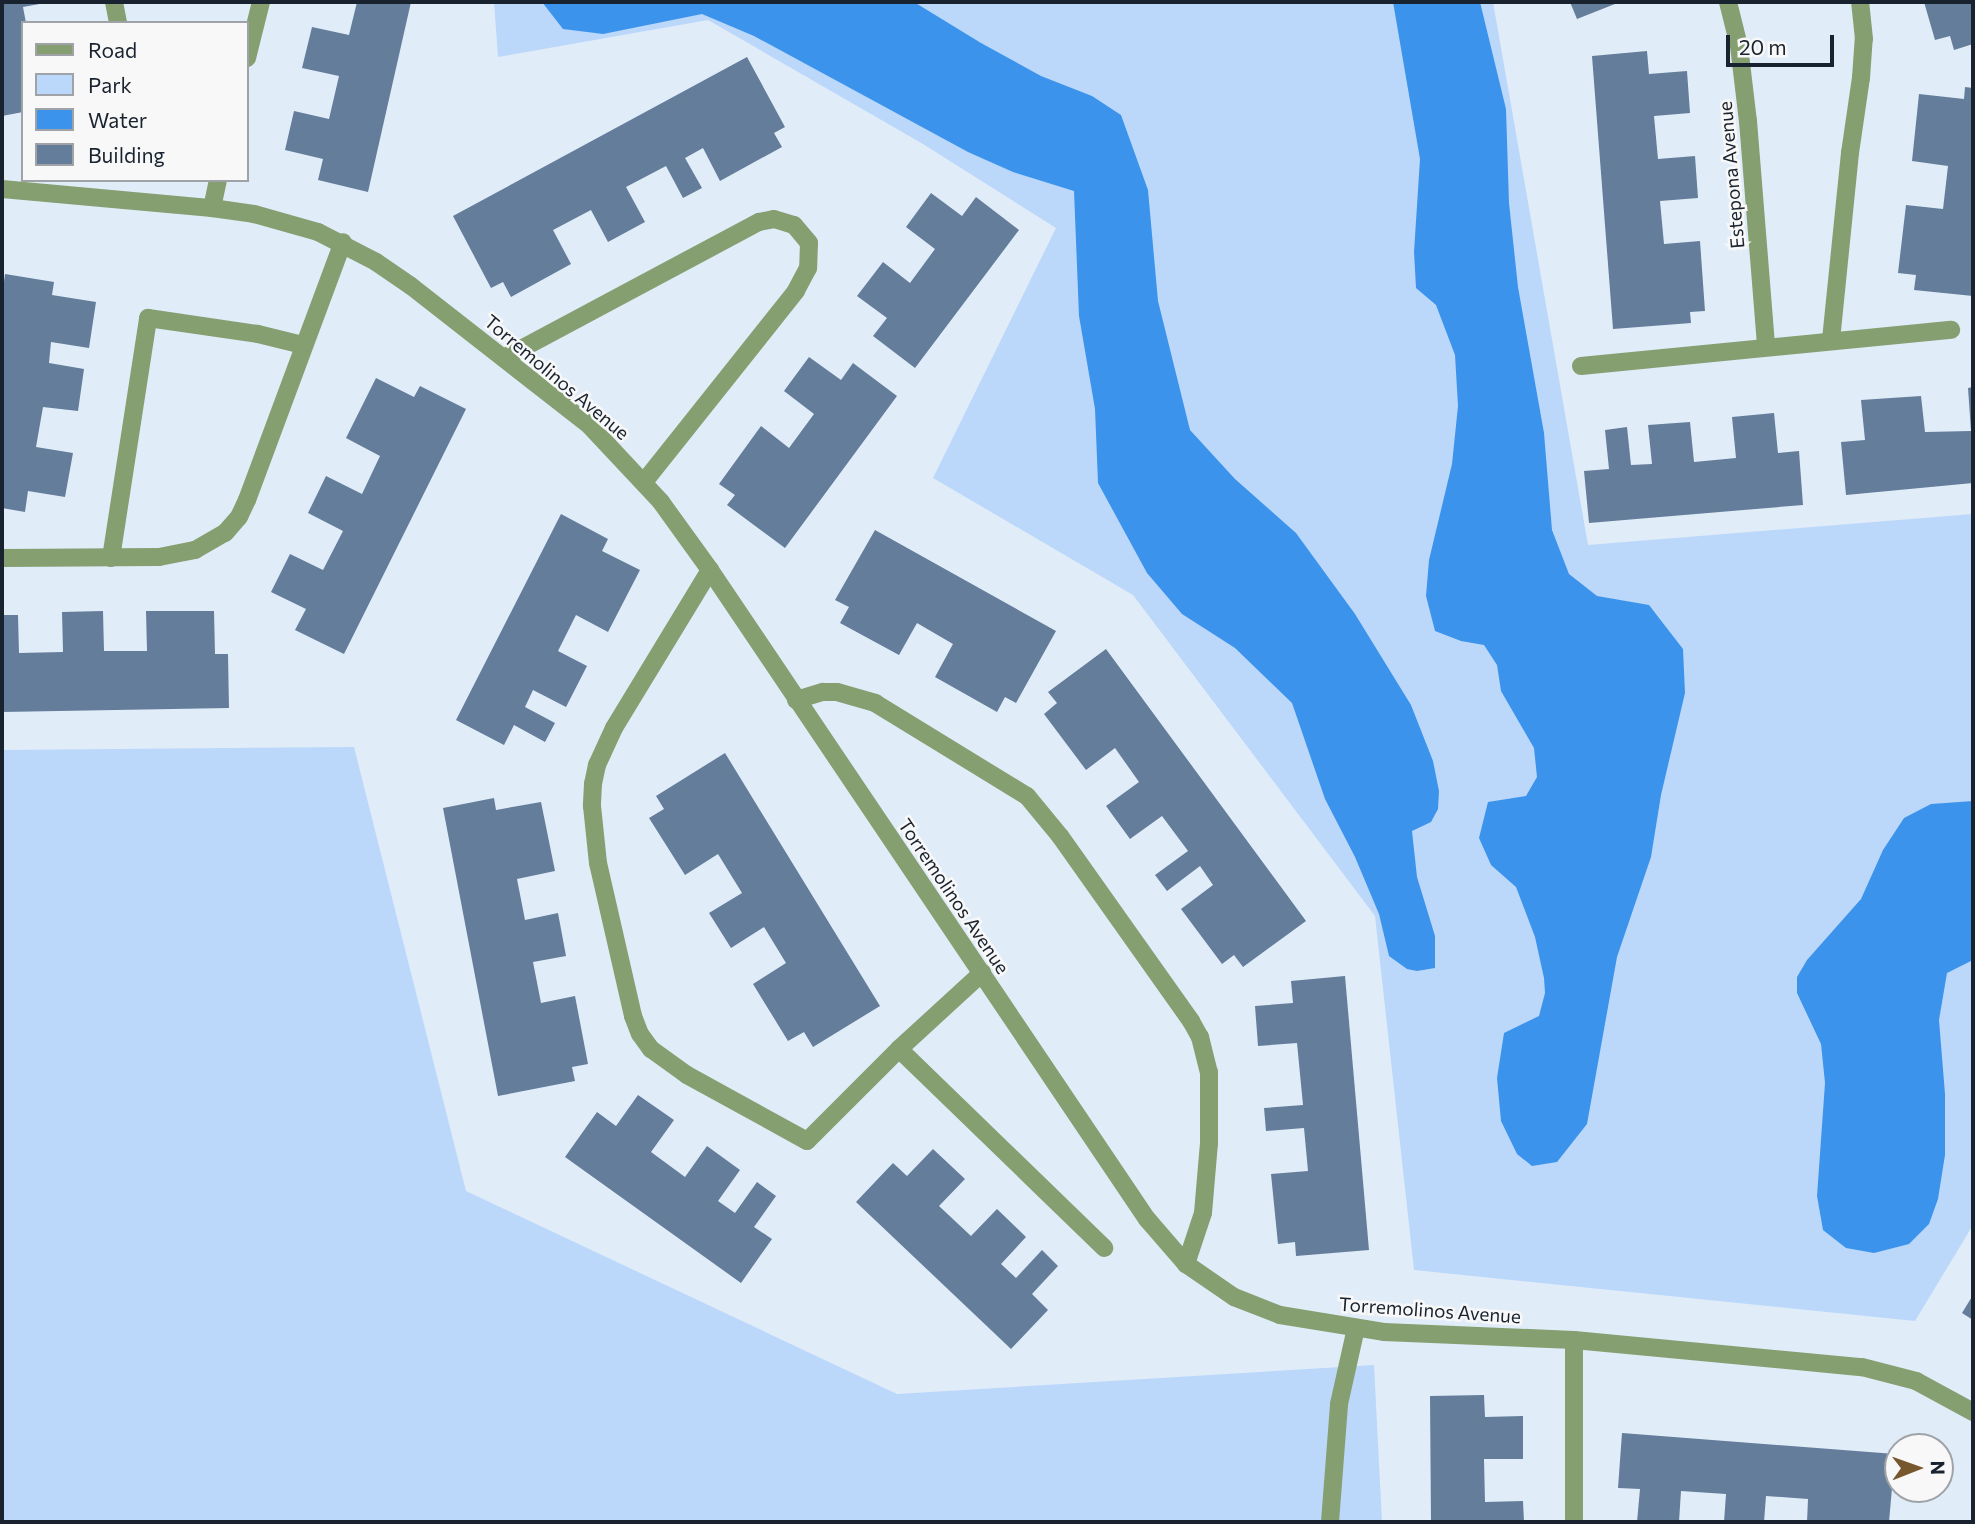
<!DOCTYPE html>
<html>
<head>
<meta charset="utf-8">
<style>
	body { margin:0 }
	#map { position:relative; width:1975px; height:1524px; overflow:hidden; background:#e1ecf9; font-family:Commissioner,sans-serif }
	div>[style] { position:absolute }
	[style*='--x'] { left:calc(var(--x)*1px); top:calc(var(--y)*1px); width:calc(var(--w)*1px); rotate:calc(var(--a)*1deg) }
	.green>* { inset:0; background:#bbd8fa }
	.water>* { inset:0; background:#3c93ec }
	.building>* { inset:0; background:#637d9a }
	.minor>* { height:18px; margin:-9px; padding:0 9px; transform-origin:9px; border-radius:9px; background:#859f71 }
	span { translate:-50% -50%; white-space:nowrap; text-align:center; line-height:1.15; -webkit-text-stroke:5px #f8f8f8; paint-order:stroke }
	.street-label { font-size:19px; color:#19232f }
	.frame { position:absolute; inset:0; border:4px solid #19232f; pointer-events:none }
	.legend { position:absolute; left:21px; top:21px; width:228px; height:161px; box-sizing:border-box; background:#f8f8f8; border:2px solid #9fa3a8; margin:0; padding:9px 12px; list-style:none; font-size:21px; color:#19232f }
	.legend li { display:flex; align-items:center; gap:14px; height:35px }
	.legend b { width:35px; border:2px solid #9fa3a8 }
	.north { position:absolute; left:1884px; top:1433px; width:70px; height:70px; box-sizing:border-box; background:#f8f8f8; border:2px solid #9fa3a8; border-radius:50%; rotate:89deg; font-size:19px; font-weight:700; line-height:28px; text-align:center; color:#19232f }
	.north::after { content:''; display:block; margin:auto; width:24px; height:32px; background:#77572d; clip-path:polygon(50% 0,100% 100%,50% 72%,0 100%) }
	.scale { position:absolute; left:1726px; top:35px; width:108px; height:32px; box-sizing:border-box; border:4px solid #19232f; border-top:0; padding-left:9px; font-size:21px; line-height:24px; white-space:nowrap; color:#19232f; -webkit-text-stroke:5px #f8f8f8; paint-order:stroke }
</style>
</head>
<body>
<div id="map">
	<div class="green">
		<div style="clip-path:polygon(494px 2px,1493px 2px,1588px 545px,1973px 514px,1973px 1225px,1915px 1321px,1414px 1270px,1375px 916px,1133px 595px,933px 478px,1056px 228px,923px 144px,708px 20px,498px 57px)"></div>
		<div style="clip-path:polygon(354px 747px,466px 1191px,897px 1394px,1374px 1365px,1382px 1522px,2px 1522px,2px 750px)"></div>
	</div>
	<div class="water">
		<div style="clip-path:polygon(542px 2px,914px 2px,981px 43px,1041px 76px,1092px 96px,1121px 115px,1148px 190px,1158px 301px,1190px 430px,1235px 479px,1296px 533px,1355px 614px,1411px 705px,1433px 761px,1439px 791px,1438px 809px,1431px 822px,1412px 831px,1417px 877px,1435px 936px,1435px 968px,1417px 971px,1407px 969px,1389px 956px,1379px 914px,1355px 857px,1325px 799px,1292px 703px,1235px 648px,1182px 614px,1147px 573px,1098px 483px,1095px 409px,1079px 316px,1074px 191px,1013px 172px,968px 152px,754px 36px,702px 14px,603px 34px,563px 29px)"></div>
		<div style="clip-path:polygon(1393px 2px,1480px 2px,1506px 109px,1509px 203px,1518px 287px,1544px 433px,1552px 530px,1569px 574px,1597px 596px,1649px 605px,1683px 649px,1685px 693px,1661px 795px,1651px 857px,1617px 957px,1587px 1124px,1557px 1162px,1532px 1166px,1517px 1154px,1501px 1121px,1497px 1078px,1504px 1033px,1539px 1016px,1545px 993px,1544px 978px,1535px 937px,1516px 887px,1491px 865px,1479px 838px,1488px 802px,1526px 796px,1537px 777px,1534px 748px,1501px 691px,1497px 665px,1484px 645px,1461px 641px,1435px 631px,1426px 596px,1429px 560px,1452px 464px,1458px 406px,1455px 355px,1436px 305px,1416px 288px,1414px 252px,1420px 159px)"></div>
		<div style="clip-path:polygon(1973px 801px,1973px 960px,1947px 973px,1939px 1020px,1945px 1094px,1945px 1155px,1938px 1199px,1929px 1224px,1909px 1244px,1874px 1253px,1846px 1248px,1823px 1230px,1817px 1196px,1825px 1083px,1821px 1044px,1797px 993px,1797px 977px,1807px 960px,1861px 899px,1883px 850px,1904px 818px,1931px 804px)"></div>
	</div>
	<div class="building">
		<div style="clip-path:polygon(2px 2px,45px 3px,23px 7px,26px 23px,23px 23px,23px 112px,2px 116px)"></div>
		<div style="clip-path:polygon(357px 2px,411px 2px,368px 192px,318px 180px,323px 159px,285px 150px,294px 111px,329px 119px,339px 76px,302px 68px,312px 27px,349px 35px)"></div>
		<div style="clip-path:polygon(1570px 2px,1620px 2px,1577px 19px)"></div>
		<div style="clip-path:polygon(1924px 2px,1973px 2px,1973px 44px,1954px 50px,1950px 36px,1935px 40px)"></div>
		<div style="clip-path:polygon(1647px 51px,1649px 74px,1687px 71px,1690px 113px,1654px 116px,1658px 159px,1695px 156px,1698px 198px,1660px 201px,1664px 244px,1700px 241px,1705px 311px,1690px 312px,1691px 323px,1613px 329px,1592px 56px)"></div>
		<div style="clip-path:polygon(747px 57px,785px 127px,774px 133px,782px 147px,720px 181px,703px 148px,685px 158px,702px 188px,683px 198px,666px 166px,626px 187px,645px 222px,608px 242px,591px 210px,553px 230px,571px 264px,511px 297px,503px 282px,491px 288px,453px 216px)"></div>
		<div style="clip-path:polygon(1965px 87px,1973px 88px,1973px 296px,1914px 290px,1916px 275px,1898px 273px,1906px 205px,1943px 209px,1948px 166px,1912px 161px,1919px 94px,1964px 99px)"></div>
		<div style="clip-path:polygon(931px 193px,962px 216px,976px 197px,1019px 230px,915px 368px,873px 336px,887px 318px,857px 296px,883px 262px,910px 283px,935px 249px,906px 227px)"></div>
		<div style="clip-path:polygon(5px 274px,54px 282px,52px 295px,96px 302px,89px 348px,51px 342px,49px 363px,84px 369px,78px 411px,43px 407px,36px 447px,73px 453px,65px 497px,28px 491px,25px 512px,2px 508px,2px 298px)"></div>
		<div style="clip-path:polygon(809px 357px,841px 380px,853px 363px,897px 396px,785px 548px,727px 505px,735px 495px,719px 484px,761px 426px,789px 448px,814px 414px,784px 391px)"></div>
		<div style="clip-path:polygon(376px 378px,414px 397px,420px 386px,466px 409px,344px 654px,295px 630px,306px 609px,271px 592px,290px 554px,323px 570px,343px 531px,308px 513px,326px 476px,362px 494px,380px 456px,346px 438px)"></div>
		<div style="clip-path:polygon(1973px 387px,1973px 483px,1846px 495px,1841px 442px,1865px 440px,1861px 400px,1921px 396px,1925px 432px,1971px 431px,1968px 388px)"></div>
		<div style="clip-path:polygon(1774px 413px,1778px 453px,1799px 451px,1803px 505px,1589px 523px,1584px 471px,1609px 469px,1605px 430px,1627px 427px,1631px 465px,1652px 464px,1648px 425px,1690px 422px,1694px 462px,1736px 458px,1732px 417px)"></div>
		<div style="clip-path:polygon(561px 514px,608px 539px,602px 551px,640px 570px,608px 632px,576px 615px,558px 651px,587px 666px,566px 707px,533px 690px,525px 707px,555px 723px,545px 742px,514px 725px,504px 745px,456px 720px)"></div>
		<div style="clip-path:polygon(875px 530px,1056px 631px,1016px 703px,1005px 697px,997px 712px,935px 677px,953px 644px,917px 623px,899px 655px,840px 623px,849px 607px,835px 600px)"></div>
		<div style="clip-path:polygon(103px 611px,104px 651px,147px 651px,146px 611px,214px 611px,215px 654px,228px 654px,229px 708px,2px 712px,2px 615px,18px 615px,19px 653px,63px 652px,62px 612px)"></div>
		<div style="clip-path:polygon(1106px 649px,1306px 921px,1243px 967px,1234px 955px,1222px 964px,1181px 909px,1213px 885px,1200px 866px,1167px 891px,1155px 875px,1188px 851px,1162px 816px,1130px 839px,1106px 806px,1139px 782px,1115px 748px,1086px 770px,1044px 714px,1057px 703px,1048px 692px)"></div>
		<div style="clip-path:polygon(725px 753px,880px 1006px,813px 1047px,804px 1032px,788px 1041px,753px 984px,786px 963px,764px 927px,731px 948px,709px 913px,742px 893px,718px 854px,685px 875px,649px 818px,664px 809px,656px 796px)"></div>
		<div style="clip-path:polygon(494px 798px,496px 810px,541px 802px,555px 871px,517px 879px,525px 920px,558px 913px,566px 956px,533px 962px,541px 1003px,575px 996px,588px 1064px,572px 1067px,575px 1081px,498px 1096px,443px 808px)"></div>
		<div style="clip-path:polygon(1345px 976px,1369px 1250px,1296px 1256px,1295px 1242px,1278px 1244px,1271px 1174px,1308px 1171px,1304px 1128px,1266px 1131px,1264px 1108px,1303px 1105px,1297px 1043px,1258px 1046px,1255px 1006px,1293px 1003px,1291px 981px)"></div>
		<div style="clip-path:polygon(638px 1095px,674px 1120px,651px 1152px,685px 1177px,707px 1146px,740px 1170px,718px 1201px,735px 1213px,757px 1182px,776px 1196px,754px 1227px,772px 1239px,741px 1283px,565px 1157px,597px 1112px,616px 1126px)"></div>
		<div style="clip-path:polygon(933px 1149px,965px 1179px,939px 1206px,971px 1236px,997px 1209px,1026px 1237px,1001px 1264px,1016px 1278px,1042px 1250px,1058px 1266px,1032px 1294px,1048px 1310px,1011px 1349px,856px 1202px,893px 1163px,907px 1176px)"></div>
		<div style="clip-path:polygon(1973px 1295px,1973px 1320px,1962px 1313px)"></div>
		<div style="clip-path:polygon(1484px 1395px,1485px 1417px,1523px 1416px,1523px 1459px,1484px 1459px,1485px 1502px,1523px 1501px,1524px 1522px,1431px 1522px,1430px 1396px)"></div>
		<div style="clip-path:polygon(1622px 1433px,1895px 1454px,1889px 1522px,1807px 1522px,1808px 1499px,1766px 1496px,1764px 1522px,1724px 1522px,1726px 1494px,1681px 1491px,1679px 1522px,1637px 1522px,1640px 1489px,1618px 1488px)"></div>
	</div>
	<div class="minor">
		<div style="--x:114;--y:2;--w:21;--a:79"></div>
		<div style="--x:1728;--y:2;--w:45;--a:76"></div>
		<div style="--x:1739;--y:46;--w:76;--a:83.2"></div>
		<div style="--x:1748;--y:121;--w:226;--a:85.4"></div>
		<div style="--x:247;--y:58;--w:58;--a:-76"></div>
		<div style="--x:2;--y:189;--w:211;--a:5.2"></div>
		<div style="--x:212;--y:208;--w:42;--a:8.1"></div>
		<div style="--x:254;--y:214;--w:66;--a:15.7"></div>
		<div style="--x:318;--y:232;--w:65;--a:27.3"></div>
		<div style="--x:376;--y:262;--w:42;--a:34.4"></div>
		<div style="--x:411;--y:286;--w:227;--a:38"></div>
		<div style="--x:590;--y:426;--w:104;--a:46.9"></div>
		<div style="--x:661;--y:502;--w:84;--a:54.2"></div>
		<div style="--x:710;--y:570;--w:782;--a:56.05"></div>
		<div style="--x:1147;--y:1219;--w:60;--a:49.1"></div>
		<div style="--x:1186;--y:1264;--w:58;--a:34.5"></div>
		<div style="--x:1234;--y:1297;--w:49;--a:21.4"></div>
		<div style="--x:1280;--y:1315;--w:105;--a:9.3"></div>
		<div style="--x:1384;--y:1332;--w:190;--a:2.4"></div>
		<div style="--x:1574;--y:1340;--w:289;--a:5.4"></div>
		<div style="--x:1862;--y:1367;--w:56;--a:14.5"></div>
		<div style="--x:1916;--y:1381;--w:65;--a:28.5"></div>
		<div style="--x:212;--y:208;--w:29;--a:-78"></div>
		<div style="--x:1831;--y:340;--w:188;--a:-84.2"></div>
		<div style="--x:1850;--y:153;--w:76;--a:-81.7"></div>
		<div style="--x:1861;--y:78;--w:39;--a:-86"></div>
		<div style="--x:1864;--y:39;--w:37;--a:-96"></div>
		<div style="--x:504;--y:358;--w:289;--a:-28.1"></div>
		<div style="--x:759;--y:222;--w:15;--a:-11"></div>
		<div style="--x:774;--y:219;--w:21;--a:17"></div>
		<div style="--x:794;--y:225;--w:23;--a:50"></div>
		<div style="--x:809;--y:243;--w:25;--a:92"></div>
		<div style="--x:808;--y:268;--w:26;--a:118"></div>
		<div style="--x:796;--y:291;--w:244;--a:128.5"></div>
		<div style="--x:1581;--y:366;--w:372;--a:-5.6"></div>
		<div style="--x:2;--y:558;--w:157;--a:-0.4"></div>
		<div style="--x:159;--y:557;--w:37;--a:-11"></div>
		<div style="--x:195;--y:550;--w:34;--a:-30"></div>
		<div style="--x:225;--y:533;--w:21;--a:-49"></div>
		<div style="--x:239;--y:517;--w:19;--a:-65"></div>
		<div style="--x:247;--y:500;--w:275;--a:-69.6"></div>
		<div style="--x:111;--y:558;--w:243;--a:-81.2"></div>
		<div style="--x:148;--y:318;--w:111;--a:8.3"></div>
		<div style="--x:258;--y:334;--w:46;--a:13.7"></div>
		<div style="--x:710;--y:570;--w:185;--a:121.3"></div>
		<div style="--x:614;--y:728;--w:41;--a:114.7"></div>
		<div style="--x:597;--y:765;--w:19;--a:102"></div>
		<div style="--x:593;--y:784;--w:22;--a:93"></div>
		<div style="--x:592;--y:806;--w:57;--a:84"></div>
		<div style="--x:598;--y:863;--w:157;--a:77.1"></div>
		<div style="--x:633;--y:1016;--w:19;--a:69"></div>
		<div style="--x:640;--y:1034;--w:19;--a:54"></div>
		<div style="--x:651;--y:1049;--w:44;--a:35.8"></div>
		<div style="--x:687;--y:1075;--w:137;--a:28.8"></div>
		<div style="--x:807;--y:1141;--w:130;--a:-45"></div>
		<div style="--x:899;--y:1049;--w:113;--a:-42.5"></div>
		<div style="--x:796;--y:700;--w:28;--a:-17"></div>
		<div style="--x:823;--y:692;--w:14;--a:0"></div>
		<div style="--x:837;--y:692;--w:40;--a:16"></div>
		<div style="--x:875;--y:703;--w:178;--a:31.5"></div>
		<div style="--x:1027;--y:796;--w:52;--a:50.5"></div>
		<div style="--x:1060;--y:836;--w:227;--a:54.7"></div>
		<div style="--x:1191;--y:1021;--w:18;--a:61"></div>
		<div style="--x:1200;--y:1037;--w:36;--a:76"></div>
		<div style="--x:1209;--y:1072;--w:71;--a:90"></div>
		<div style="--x:1209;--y:1143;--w:70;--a:94.9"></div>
		<div style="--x:1203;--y:1213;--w:54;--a:108.4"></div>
		<div style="--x:899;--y:1049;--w:286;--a:44.1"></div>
		<div style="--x:1574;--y:1340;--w:182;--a:90"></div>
		<div style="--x:1330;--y:1522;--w:118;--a:-85.6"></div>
		<div style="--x:1339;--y:1404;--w:78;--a:-77.4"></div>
	</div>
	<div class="street-label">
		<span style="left:1731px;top:175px;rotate:-95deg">Estepona Avenue</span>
		<span style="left:557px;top:377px;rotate:40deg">Torremolinos Avenue</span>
		<span style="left:954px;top:896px;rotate:56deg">Torremolinos Avenue</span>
		<span style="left:1430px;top:1310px;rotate:4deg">Torremolinos Avenue</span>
	</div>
	<div class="frame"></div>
	<ul class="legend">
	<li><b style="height:9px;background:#859f71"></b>Road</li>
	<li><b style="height:19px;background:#bbd8fa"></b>Park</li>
	<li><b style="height:19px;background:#3c93ec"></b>Water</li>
	<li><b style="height:19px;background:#637d9a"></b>Building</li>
	</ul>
	<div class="north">N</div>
	<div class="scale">20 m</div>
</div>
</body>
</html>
